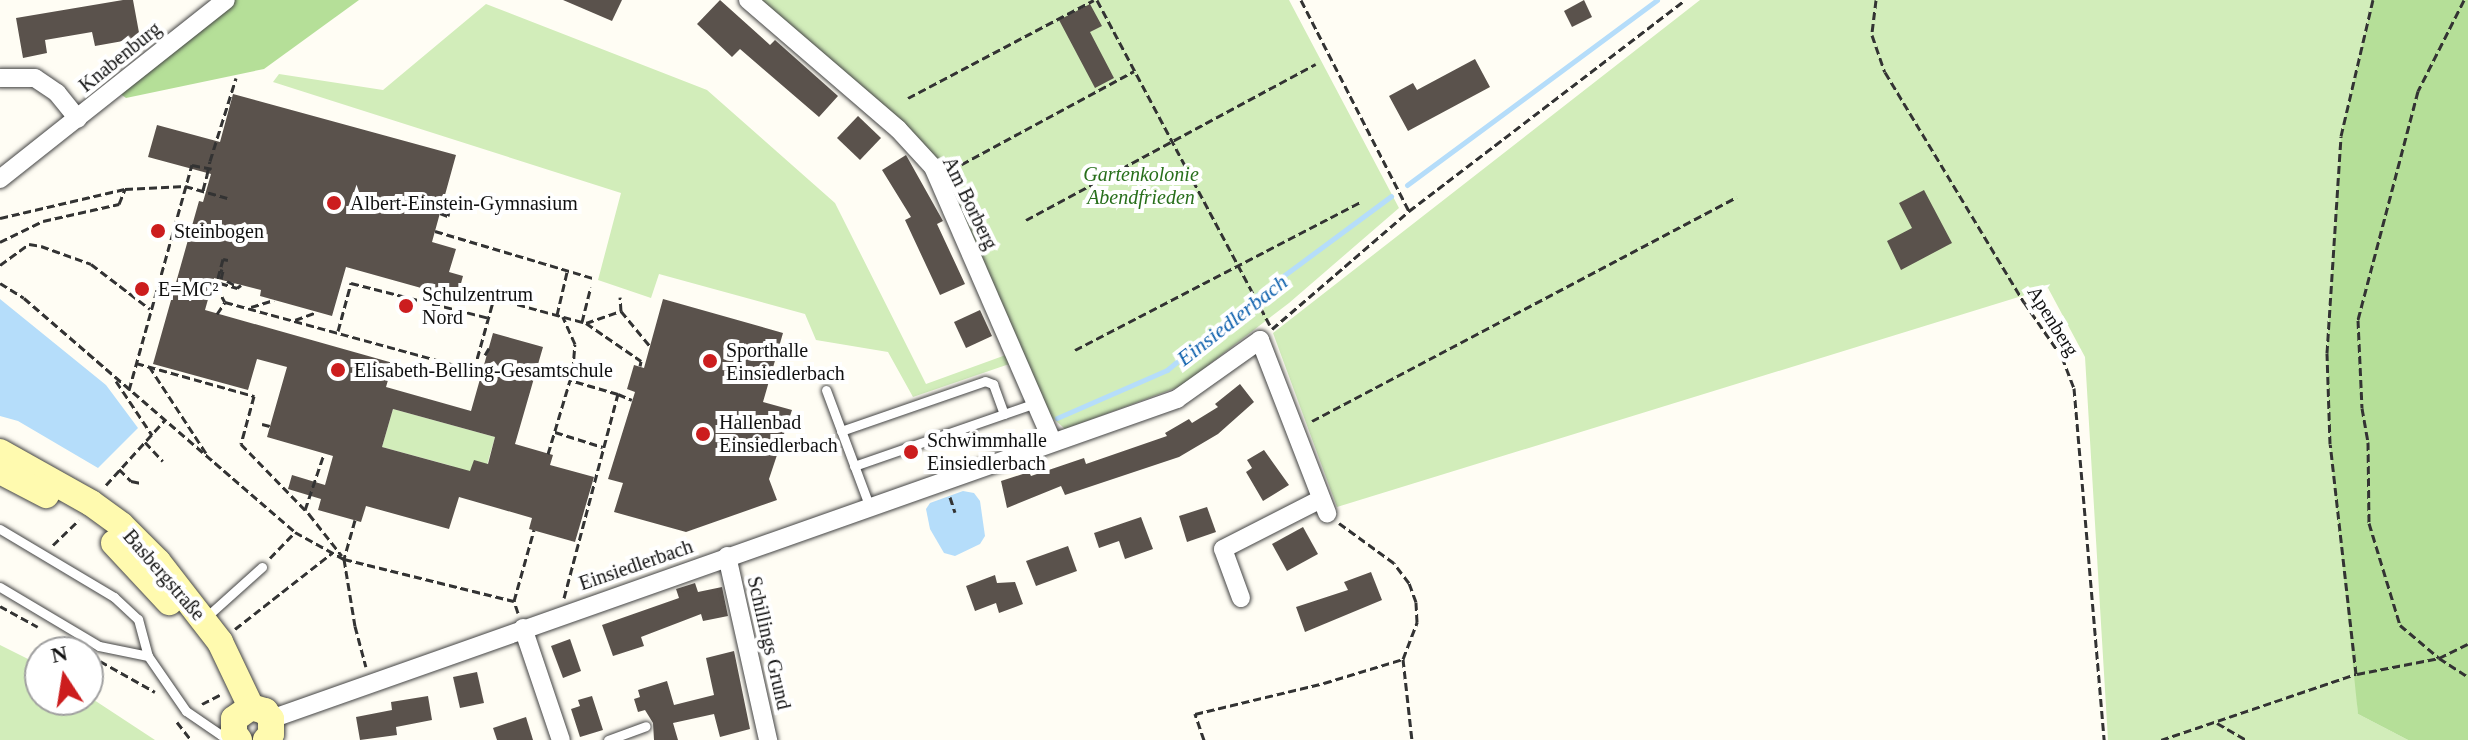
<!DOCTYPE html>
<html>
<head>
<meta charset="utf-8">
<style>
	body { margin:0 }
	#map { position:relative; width:2468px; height:740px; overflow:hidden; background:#fffdf4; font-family:Georgia,serif }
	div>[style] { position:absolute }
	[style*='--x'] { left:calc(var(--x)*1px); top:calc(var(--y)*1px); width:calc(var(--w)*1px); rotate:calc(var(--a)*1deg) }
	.green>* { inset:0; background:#d2edba }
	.forest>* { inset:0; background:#b5df98 }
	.water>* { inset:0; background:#b5ddfa }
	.stream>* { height:5px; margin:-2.5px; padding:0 2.5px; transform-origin:2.5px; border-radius:2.5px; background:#b5ddfa }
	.building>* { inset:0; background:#5a524c }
	.path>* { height:3px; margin-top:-1.5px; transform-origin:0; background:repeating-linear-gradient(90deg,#333 0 8px,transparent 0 12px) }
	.roads { filter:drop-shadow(0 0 2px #444) drop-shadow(0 0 2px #444) }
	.service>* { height:9px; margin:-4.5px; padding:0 4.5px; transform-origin:4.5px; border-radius:4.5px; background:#fff }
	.minor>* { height:18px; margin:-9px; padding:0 9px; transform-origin:9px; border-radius:9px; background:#fff }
	.secondary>* { height:26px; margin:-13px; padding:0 13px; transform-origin:13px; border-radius:13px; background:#fffaaf }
	.path-bridge>* { height:3px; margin-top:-1.5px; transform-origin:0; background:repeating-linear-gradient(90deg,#333 0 8px,transparent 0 12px) }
	.dots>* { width:22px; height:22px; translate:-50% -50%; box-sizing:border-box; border:4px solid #fff; border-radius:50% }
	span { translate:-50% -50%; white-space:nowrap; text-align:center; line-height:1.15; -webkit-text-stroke:8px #fff; paint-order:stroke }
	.street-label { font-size:20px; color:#111 }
	.park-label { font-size:20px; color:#286f1b; font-style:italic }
	.poi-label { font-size:20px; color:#111 }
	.left { translate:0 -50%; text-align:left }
	.water-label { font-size:22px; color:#0f61ad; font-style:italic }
	.north { position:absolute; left:24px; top:636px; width:80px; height:80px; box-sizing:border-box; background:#fff; border:2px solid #a0a0a0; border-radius:50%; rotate:348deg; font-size:22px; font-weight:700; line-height:32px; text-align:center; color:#111 }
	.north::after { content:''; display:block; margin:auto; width:28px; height:36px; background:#cc1d1e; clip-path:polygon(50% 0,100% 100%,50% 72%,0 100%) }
</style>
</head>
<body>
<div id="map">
	<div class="green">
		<div style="clip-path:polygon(748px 0,1289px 0,1399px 208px,1289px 303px,1181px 386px,1065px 429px,1036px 403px,1018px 361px,913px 397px,888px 352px,816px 340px,805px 314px,659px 274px,651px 298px,598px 280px,621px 193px,273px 82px,279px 74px,383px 90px,486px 4px,707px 90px,835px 203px,926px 384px,1014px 352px,933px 167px)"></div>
		<div style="clip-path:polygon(1700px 0,2374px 0,2356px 674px,2358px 714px,2408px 740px,2108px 740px,2085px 357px,2048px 288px,1337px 507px,1273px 333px)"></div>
		<div style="clip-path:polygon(393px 409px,495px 437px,478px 497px,452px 466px,382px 447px)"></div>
		<div style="clip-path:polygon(0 645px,40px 665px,40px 700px,88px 700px,88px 696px,155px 740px,0 740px)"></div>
	</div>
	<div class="forest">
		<div style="clip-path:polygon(226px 0,359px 0,264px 69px,126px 98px,115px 90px)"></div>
		<div style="clip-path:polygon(2373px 0,2468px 0,2468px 740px,2408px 740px,2358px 714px,2330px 444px,2327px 353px,2341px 136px)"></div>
	</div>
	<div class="water">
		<div style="clip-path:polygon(0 299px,106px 385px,138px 428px,98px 468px,18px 421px,0 416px)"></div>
		<div style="clip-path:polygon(963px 491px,974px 493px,980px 501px,985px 536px,980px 544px,955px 556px,944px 553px,930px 529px,926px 509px,930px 503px)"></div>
	</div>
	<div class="stream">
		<div style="--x:1407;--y:185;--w:311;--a:-36.5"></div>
		<div style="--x:1057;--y:418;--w:120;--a:-23.6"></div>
		<div style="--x:1167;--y:370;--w:106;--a:-40"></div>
		<div style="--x:1248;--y:302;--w:178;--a:-36.5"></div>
	</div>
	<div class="building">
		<div style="clip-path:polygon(123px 0,133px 0,140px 38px,95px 46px,92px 32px,45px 40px,47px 53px,23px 58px,16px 18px)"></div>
		<div style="clip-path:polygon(563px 0,622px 0,612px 21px)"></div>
		<div style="clip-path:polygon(720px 0,770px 45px,775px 40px,838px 96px,819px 117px,740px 49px,732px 57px,697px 24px)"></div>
		<div style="clip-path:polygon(1584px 0,1592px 17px,1572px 27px,1564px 11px)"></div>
		<div style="clip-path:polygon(1090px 4px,1102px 26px,1090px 32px,1114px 78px,1095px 88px,1059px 20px)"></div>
		<div style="clip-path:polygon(1475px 59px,1490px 87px,1408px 131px,1389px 96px,1413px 83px,1417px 90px)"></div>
		<div style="clip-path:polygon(evenodd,233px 94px,456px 155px,432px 242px,456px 249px,449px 272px,463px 276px,457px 298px,346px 267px,332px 316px,260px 296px,261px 290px,214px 278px,205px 310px,393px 363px,386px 387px,471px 411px,493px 333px,543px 347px,515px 444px,553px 455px,550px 465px,594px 477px,575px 542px,529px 529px,532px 518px,459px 497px,449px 529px,366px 506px,361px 522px,318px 510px,321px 499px,288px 489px,292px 475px,325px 485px,333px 456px,267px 437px,287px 367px,257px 359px,248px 390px,153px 364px,199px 201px,203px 202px,211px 174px,148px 157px,157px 125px,220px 142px,233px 94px,393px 409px,495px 437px,488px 464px,474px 460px,470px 471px,382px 447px,393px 409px)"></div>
		<div style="clip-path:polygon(858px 116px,881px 138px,860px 160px,837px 138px)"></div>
		<div style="clip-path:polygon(906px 155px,943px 221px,937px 224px,965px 284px,940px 295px,905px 220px,911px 217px,882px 170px)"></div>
		<div style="clip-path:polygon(1924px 190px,1952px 243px,1901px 270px,1887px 241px,1912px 228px,1899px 203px)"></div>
		<div style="clip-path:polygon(663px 299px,783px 333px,763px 402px,792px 410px,769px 479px,777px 500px,686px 532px,614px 512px,623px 483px,608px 479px,635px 392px,627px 389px,634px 365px,644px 368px)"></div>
		<div style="clip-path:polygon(980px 310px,992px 336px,966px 348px,954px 322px)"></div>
		<div style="clip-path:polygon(1240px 384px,1254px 402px,1218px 434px,1179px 457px,1065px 495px,1061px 486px,1007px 508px,1001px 481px,1029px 472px,1031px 476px,1084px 458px,1086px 464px,1167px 436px,1165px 433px,1189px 419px,1192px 423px,1218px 407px,1215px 404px)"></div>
		<div style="clip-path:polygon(1264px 450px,1289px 485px,1263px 501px,1246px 472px,1252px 468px,1247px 460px)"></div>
		<div style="clip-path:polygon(1207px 507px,1216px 532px,1187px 542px,1179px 516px)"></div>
		<div style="clip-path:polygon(1141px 517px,1153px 549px,1125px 559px,1119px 541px,1099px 548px,1094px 533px)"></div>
		<div style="clip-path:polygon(1303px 527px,1318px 554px,1287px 571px,1272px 544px)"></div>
		<div style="clip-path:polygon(1068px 546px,1077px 571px,1036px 586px,1026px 561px)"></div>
		<div style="clip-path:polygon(1371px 572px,1382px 600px,1305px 632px,1296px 607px,1348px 590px,1344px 582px)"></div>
		<div style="clip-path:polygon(995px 575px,997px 583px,1015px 582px,1023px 604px,999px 613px,996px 603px,975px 611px,966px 586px)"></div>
		<div style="clip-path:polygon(695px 583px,698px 592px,722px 587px,728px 616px,703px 621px,701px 614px,641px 637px,644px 646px,613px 656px,602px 625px,679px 598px,676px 589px)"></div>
		<div style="clip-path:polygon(570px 639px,581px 671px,563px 678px,551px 646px)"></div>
		<div style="clip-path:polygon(734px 651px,750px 729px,720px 737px,714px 714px,673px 723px,678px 740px,654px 740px,653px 723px,645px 710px,638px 712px,634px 699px,640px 697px,638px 690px,667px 681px,674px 705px,714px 695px,706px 658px)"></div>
		<div style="clip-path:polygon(477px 672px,484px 703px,460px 708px,453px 677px)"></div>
		<div style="clip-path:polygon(428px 696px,432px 720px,396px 727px,397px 735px,360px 740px,356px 717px,392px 710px,391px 702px)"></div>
		<div style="clip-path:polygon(592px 696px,603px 730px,580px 737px,571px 709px,580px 706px,578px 700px)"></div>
		<div style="clip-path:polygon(526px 717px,533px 740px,497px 740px,493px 728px)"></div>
	</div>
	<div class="path">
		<div style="--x:1097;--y:0;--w:368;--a:62"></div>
		<div style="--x:1301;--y:0;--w:237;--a:62.9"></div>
		<div style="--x:1876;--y:0;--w:35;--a:97"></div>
		<div style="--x:1872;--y:35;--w:39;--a:71"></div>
		<div style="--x:1885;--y:72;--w:269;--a:58.9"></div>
		<div style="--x:2024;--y:302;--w:67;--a:55.4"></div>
		<div style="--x:2062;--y:357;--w:33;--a:69"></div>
		<div style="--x:2074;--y:388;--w:353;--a:85.1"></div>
		<div style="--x:2464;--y:0;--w:102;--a:116.8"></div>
		<div style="--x:2418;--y:91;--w:237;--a:104.7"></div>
		<div style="--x:2358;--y:320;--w:88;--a:87.4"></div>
		<div style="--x:2362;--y:408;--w:35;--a:80"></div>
		<div style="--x:2368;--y:442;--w:81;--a:89.3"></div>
		<div style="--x:2369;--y:523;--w:107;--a:73.1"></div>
		<div style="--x:2400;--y:625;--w:51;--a:40.2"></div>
		<div style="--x:2439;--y:658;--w:35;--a:33"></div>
		<div style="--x:908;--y:98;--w:210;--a:-27.8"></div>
		<div style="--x:210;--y:161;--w:87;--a:-72.6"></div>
		<div style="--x:951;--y:170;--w:208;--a:-28.4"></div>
		<div style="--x:203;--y:190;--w:16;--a:-75"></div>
		<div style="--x:440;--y:213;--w:9;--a:21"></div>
		<div style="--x:448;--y:216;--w:5;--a:-79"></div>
		<div style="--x:449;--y:211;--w:8;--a:-166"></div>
		<div style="--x:0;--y:218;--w:128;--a:-13.1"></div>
		<div style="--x:1026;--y:220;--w:329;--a:-28.3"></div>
		<div style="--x:435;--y:231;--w:165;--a:16.6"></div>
		<div style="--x:0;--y:242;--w:48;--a:-26"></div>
		<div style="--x:43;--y:221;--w:78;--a:-12.6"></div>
		<div style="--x:119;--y:204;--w:16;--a:-68"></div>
		<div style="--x:125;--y:189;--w:60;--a:-2.9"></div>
		<div style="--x:185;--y:186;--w:44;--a:15.9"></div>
		<div style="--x:228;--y:260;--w:5;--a:-169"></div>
		<div style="--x:223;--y:259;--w:28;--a:105"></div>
		<div style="--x:216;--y:286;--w:18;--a:61"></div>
		<div style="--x:225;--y:302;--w:258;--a:15.3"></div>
		<div style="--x:474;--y:370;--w:75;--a:-74.5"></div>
		<div style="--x:494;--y:298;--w:95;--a:15.2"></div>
		<div style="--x:586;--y:323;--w:67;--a:34.6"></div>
		<div style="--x:641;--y:361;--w:5;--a:101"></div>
		<div style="--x:0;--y:265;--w:36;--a:-36"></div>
		<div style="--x:29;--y:244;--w:12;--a:9"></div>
		<div style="--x:41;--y:246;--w:53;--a:19.8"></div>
		<div style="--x:91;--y:264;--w:74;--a:37.3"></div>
		<div style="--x:220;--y:270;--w:3;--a:18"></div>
		<div style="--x:223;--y:271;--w:12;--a:104"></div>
		<div style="--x:220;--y:283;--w:18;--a:16"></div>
		<div style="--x:237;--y:288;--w:5;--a:-37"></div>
		<div style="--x:227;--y:281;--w:11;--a:27"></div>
		<div style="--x:0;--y:283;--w:28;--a:32"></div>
		<div style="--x:24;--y:298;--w:358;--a:40.8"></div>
		<div style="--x:295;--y:532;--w:56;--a:28.9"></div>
		<div style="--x:344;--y:559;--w:175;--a:13.9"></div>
		<div style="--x:460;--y:288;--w:35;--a:16"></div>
		<div style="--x:251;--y:307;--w:24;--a:-17"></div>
		<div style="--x:621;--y:311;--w:45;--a:50.4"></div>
		<div style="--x:217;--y:314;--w:14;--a:-56"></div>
		<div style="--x:557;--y:315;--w:44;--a:-76.9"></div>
		<div style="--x:295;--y:320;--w:23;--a:-20"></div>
		<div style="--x:582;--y:322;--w:36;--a:-76"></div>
		<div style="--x:586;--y:323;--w:37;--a:-19"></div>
		<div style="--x:621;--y:311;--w:14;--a:-94"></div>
		<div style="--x:1272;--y:329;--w:181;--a:-40.7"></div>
		<div style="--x:1409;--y:211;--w:347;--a:-37.4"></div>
		<div style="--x:338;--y:331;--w:50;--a:-74.8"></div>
		<div style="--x:351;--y:283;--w:142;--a:14.2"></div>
		<div style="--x:1075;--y:350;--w:321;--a:-27.4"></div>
		<div style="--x:485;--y:355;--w:8;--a:-60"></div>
		<div style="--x:136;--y:363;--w:123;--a:15.6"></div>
		<div style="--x:254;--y:396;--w:50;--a:105.2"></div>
		<div style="--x:241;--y:444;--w:98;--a:45.8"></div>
		<div style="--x:309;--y:514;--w:53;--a:51.8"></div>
		<div style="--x:149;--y:366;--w:104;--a:56.8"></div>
		<div style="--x:116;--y:381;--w:65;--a:56.3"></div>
		<div style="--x:129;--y:390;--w:234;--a:-74.4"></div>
		<div style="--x:192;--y:165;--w:20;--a:11"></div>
		<div style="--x:618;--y:394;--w:15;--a:23"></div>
		<div style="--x:1312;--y:421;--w:480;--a:-27.8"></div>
		<div style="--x:262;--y:424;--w:8;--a:14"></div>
		<div style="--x:555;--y:432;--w:50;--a:17.4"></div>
		<div style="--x:145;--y:442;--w:26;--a:47"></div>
		<div style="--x:548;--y:454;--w:88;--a:-73.4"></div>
		<div style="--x:573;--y:370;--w:26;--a:-86"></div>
		<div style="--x:575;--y:344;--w:30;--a:-114"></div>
		<div style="--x:119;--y:469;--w:17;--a:45"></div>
		<div style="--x:131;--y:481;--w:10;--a:11"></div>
		<div style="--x:106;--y:485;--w:88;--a:-47.8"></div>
		<div style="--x:950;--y:497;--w:16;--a:72"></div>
		<div style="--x:305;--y:510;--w:59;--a:-71.3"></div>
		<div style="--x:355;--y:520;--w:41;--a:105.8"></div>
		<div style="--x:344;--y:559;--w:68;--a:80.7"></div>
		<div style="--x:355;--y:626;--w:42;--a:75"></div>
		<div style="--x:53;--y:545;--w:36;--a:-44"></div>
		<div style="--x:270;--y:558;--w:36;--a:-46"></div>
		<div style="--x:564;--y:598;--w:211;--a:-75.2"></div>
		<div style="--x:618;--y:394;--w:50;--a:-163.7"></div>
		<div style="--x:0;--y:606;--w:43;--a:28.9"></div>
		<div style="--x:518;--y:613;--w:13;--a:-108"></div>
		<div style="--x:514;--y:601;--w:74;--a:-74.3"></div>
		<div style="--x:235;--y:629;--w:123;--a:-38.1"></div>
		<div style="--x:1403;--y:659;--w:81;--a:83.7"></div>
		<div style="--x:100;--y:661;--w:63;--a:29.4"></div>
		<div style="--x:2357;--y:674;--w:84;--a:-11"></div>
		<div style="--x:2439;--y:658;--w:32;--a:-26"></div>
		<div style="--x:202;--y:704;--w:20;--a:-27"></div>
		<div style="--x:177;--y:722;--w:23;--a:52"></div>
		<div style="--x:2217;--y:723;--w:34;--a:30"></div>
		<div style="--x:1204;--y:740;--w:28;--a:-109"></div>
		<div style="--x:1195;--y:714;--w:133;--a:-13.5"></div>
		<div style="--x:1324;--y:683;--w:83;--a:-16.9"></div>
		<div style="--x:1403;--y:659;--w:40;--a:-69"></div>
		<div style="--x:1417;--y:622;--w:20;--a:-93"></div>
		<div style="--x:1416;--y:602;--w:20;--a:-110"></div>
		<div style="--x:1409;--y:583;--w:25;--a:-127"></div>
		<div style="--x:1394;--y:563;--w:68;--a:-144"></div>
		<div style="--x:2161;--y:740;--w:206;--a:-18.7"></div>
		<div style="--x:2356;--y:674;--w:231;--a:-96.4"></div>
		<div style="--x:2330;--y:444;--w:91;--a:-91.9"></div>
		<div style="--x:2327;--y:353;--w:217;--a:-86.3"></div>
		<div style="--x:2341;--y:136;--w:140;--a:-76.8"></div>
	</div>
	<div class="roads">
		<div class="service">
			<div style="--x:826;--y:390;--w:123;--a:69.5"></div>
			<div style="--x:841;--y:431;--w:152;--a:-19.1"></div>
			<div style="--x:985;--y:381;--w:9;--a:21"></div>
			<div style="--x:993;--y:384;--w:32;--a:70"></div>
			<div style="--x:854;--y:466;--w:193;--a:-19.1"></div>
			<div style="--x:0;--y:529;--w:133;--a:30.8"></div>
			<div style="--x:114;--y:597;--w:33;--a:43"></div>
			<div style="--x:138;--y:619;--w:38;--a:75"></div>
			<div style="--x:148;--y:656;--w:67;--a:55.4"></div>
			<div style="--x:186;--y:711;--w:42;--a:34.4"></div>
			<div style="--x:221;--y:735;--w:11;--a:-10"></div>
			<div style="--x:0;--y:587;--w:115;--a:30.8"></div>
			<div style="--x:99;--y:646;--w:50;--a:11.5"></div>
			<div style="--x:204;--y:619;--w:78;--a:-41.9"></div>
			<div style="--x:608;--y:740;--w:40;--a:-20.2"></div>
		</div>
		<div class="minor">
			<div style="--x:748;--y:0;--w:198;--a:40.7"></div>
			<div style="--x:898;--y:129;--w:52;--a:47.4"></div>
			<div style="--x:933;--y:167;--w:299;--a:66.5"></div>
			<div style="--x:0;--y:78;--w:35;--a:0"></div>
			<div style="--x:35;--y:78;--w:27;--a:34"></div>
			<div style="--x:57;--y:93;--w:33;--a:51"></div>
			<div style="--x:0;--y:179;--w:288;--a:-38.4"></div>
			<div style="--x:727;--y:556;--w:189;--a:77.4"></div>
			<div style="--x:1241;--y:598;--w:52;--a:-110.2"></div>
			<div style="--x:1223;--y:549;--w:110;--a:-27"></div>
			<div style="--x:523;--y:628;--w:118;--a:71.3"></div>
			<div style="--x:271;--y:719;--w:961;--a:-19.45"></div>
			<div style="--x:1177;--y:399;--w:102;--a:-35.4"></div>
			<div style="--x:1260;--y:340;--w:186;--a:68.8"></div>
		</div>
		<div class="secondary">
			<div style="--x:0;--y:452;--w:104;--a:29.3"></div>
			<div style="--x:91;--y:503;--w:37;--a:36"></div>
			<div style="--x:121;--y:525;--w:52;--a:45"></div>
			<div style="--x:158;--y:562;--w:101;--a:52.2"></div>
			<div style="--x:220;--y:642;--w:72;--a:64.5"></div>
			<div style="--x:0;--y:471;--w:52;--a:27.6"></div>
			<div style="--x:114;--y:543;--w:81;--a:47"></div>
			<div style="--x:239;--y:740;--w:9;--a:-126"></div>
			<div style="--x:234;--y:733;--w:14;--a:-90"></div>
			<div style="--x:234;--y:719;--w:21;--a:-35"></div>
			<div style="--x:251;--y:707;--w:15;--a:16"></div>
			<div style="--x:265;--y:711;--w:10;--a:53"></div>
			<div style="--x:271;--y:719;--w:15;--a:90"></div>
			<div style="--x:271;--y:734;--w:8;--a:130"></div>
		</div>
	</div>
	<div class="path-bridge">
		<div style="--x:207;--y:175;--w:14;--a:-78"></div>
	</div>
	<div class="dots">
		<div style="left:334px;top:203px;background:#cc1d1e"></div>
		<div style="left:158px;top:231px;background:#cc1d1e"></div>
		<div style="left:142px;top:289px;background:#cc1d1e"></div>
		<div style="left:406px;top:306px;background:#cc1d1e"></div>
		<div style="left:710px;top:361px;background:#cc1d1e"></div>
		<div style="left:338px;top:370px;background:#cc1d1e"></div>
		<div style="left:703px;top:434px;background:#cc1d1e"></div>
		<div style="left:911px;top:452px;background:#cc1d1e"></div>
	</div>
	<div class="street-label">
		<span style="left:120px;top:57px;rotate:-39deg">Knabenburg</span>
		<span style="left:970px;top:203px;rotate:64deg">Am Borberg</span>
		<span style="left:2053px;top:321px;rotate:58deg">Apenberg</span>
		<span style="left:636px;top:565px;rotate:-19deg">Einsiedlerbach</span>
		<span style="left:164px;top:575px;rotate:49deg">Basbergstraße</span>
		<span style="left:769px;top:643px;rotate:77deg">Schillings Grund</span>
	</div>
	<div class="park-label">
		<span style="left:1141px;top:186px">Gartenkolonie<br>Abendfrieden</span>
	</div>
	<div class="poi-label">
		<span class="left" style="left:350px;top:203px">Albert-Einstein-Gymnasium</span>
		<span class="left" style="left:174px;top:231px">Steinbogen</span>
		<span class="left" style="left:158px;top:289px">E=MC²</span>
		<span class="left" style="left:422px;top:306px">Schulzentrum<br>Nord</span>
		<span class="left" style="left:726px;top:362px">Sporthalle<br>Einsiedlerbach</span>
		<span class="left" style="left:354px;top:370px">Elisabeth-Belling-Gesamtschule</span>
		<span class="left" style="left:719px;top:434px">Hallenbad<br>Einsiedlerbach</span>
		<span class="left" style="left:927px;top:452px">Schwimmhalle<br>Einsiedlerbach</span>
	</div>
	<div class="water-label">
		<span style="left:1232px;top:320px;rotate:-38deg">Einsiedlerbach</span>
	</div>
	<div class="north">N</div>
</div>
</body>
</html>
